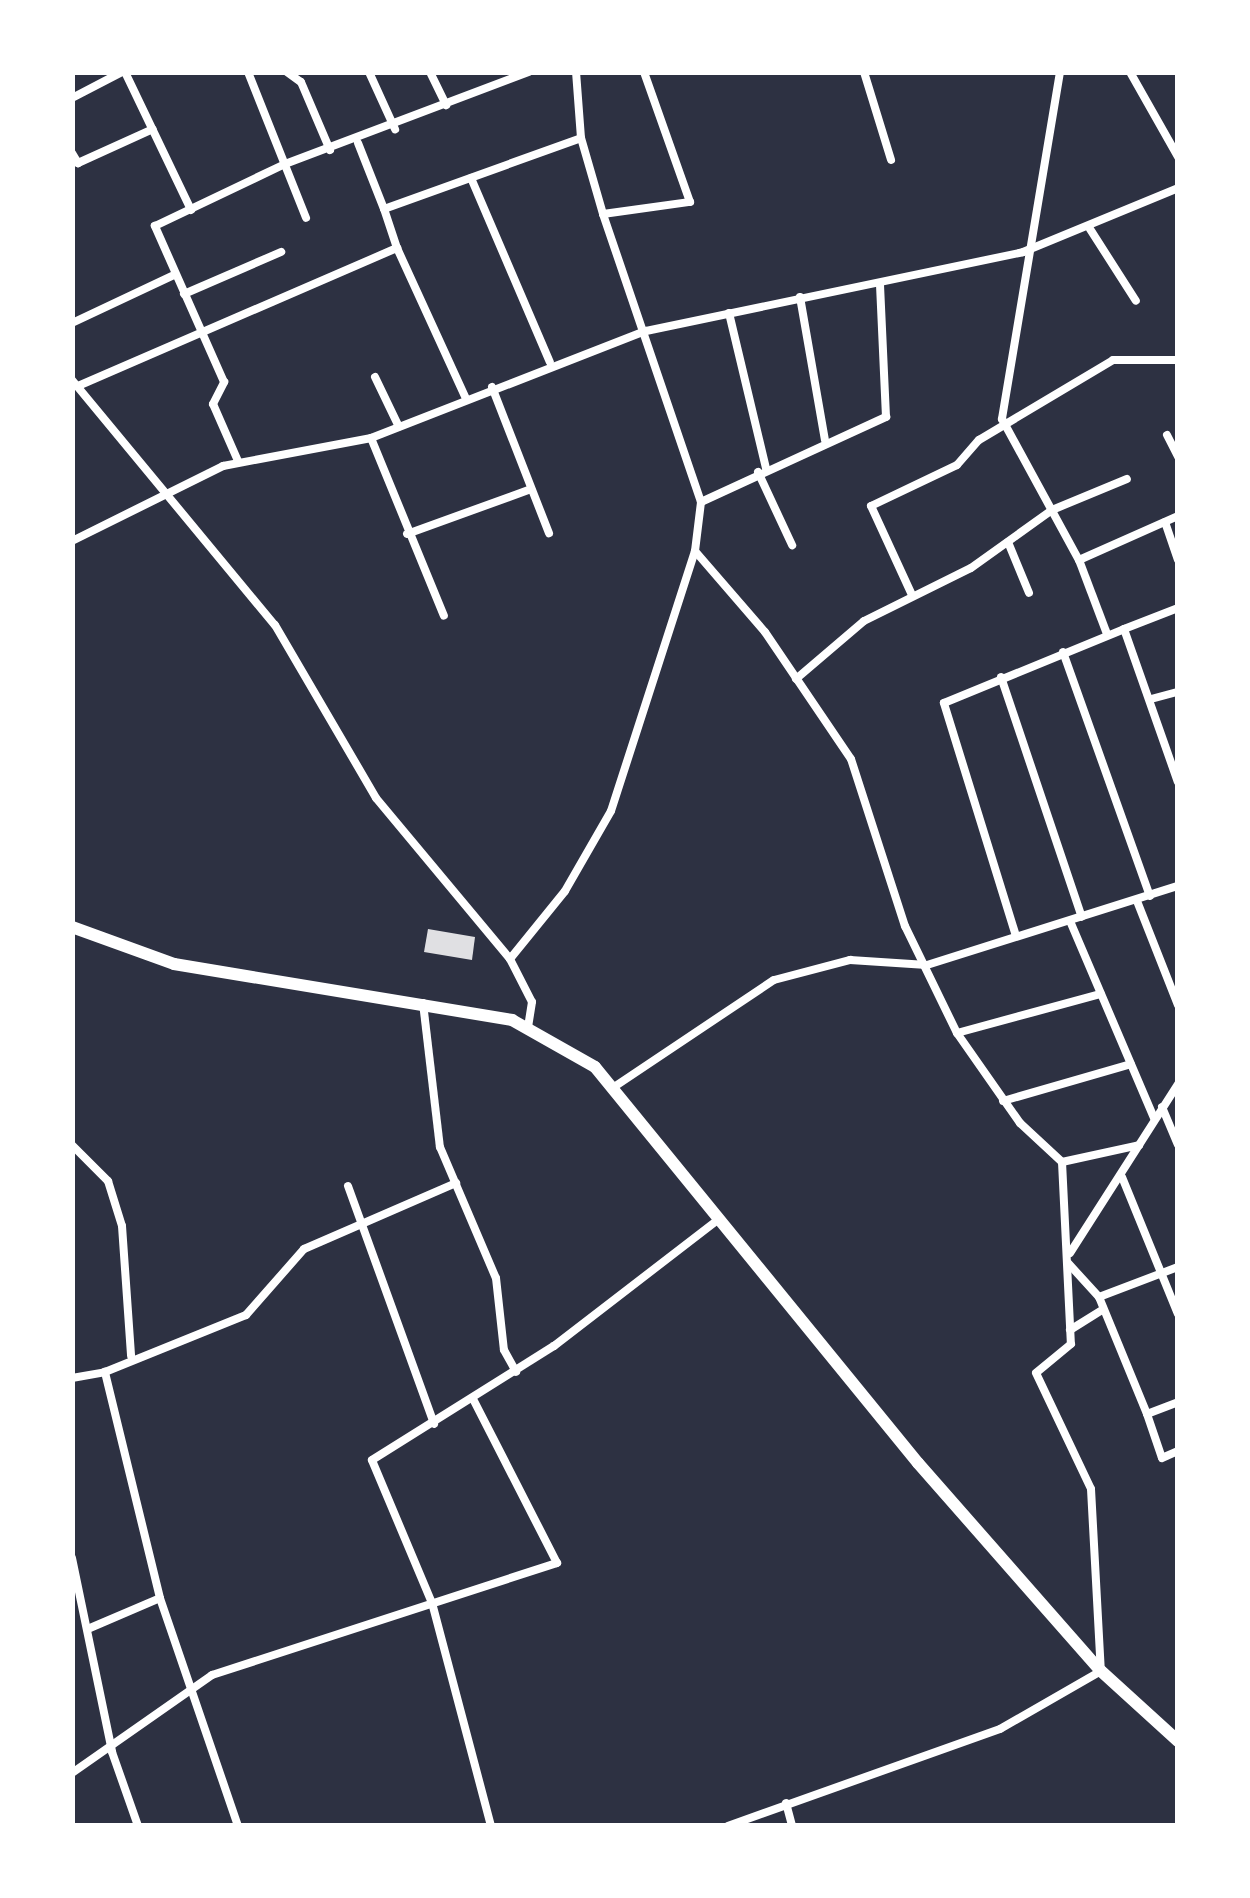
<!DOCTYPE html>
<html>
<head>
<meta charset="utf-8">
<style>
	body { margin:0 }
	#map { position:relative; width:1250px; height:1898px; overflow:hidden; background:#2d3142; font-family:"Archivo Narrow",sans-serif }
	div>[style] { position:absolute }
	[style*='--x'] { left:calc(var(--x)*1px); top:calc(var(--y)*1px); width:calc(var(--w)*1px); rotate:calc(var(--a)*1deg) }
	.building>* { inset:0; background:#e0e0e3 }
	.minor>* { height:8px; margin:-4px; padding:0 4px; transform-origin:4px; border-radius:4px; background:#fff }
	.primary>* { height:12px; margin:-6px; padding:0 6px; transform-origin:6px; border-radius:6px; background:#fff }
	span { translate:-50% -50%; white-space:nowrap; text-align:center; line-height:1.15; -webkit-text-stroke:8px #fff; paint-order:stroke }
	.frame { position:absolute; inset:0; border:75px solid #fff; pointer-events:none }
</style>
</head>
<body>
<div id="map">
	<div class="building">
		<div style="clip-path:polygon(428px 929px,475px 937px,472px 960px,424px 952px)"></div>
	</div>
	<div class="minor">
		<div style="--x:125;--y:72;--w:153;--a:64.4"></div>
		<div style="--x:248;--y:72;--w:157;--a:68.3"></div>
		<div style="--x:287;--y:72;--w:17;--a:36"></div>
		<div style="--x:301;--y:82;--w:74;--a:66.9"></div>
		<div style="--x:369;--y:72;--w:63;--a:65.5"></div>
		<div style="--x:430;--y:72;--w:37;--a:64"></div>
		<div style="--x:864;--y:72;--w:92;--a:72.9"></div>
		<div style="--x:1060;--y:72;--w:352;--a:99.5"></div>
		<div style="--x:1002;--y:419;--w:161;--a:61.4"></div>
		<div style="--x:1130;--y:72;--w:98;--a:60.5"></div>
		<div style="--x:72;--y:98;--w:56;--a:-27.5"></div>
		<div style="--x:358;--y:143;--w:71;--a:68.5"></div>
		<div style="--x:72;--y:153;--w:12;--a:59"></div>
		<div style="--x:78;--y:163;--w:82;--a:-24.4"></div>
		<div style="--x:471;--y:178;--w:200;--a:66.8"></div>
		<div style="--x:603;--y:214;--w:88;--a:-7.9"></div>
		<div style="--x:690;--y:202;--w:138;--a:-109.5"></div>
		<div style="--x:1090;--y:229;--w:85;--a:57.4"></div>
		<div style="--x:397;--y:248;--w:166;--a:65.4"></div>
		<div style="--x:184;--y:294;--w:106;--a:-23.4"></div>
		<div style="--x:800;--y:297;--w:145;--a:80.1"></div>
		<div style="--x:729;--y:313;--w:159;--a:76.6"></div>
		<div style="--x:72;--y:323;--w:113;--a:-25.2"></div>
		<div style="--x:375;--y:377;--w:55;--a:64.4"></div>
		<div style="--x:72;--y:380;--w:318;--a:50.4"></div>
		<div style="--x:275;--y:625;--w:200;--a:59.7"></div>
		<div style="--x:376;--y:798;--w:209;--a:50.2"></div>
		<div style="--x:510;--y:959;--w:48;--a:62.9"></div>
		<div style="--x:532;--y:1002;--w:25;--a:99"></div>
		<div style="--x:78;--y:386;--w:348;--a:-23.4"></div>
		<div style="--x:397;--y:248;--w:41;--a:-108.4"></div>
		<div style="--x:384;--y:209;--w:209;--a:-19.8"></div>
		<div style="--x:492;--y:387;--w:157;--a:68.7"></div>
		<div style="--x:1167;--y:435;--w:25;--a:63"></div>
		<div style="--x:371;--y:438;--w:192;--a:67.7"></div>
		<div style="--x:238;--y:461;--w:62;--a:-113.7"></div>
		<div style="--x:213;--y:404;--w:25;--a:-63"></div>
		<div style="--x:224;--y:382;--w:171;--a:-113.9"></div>
		<div style="--x:155;--y:226;--w:144;--a:-25.5"></div>
		<div style="--x:285;--y:164;--w:261;--a:-20.7"></div>
		<div style="--x:758;--y:472;--w:81;--a:65"></div>
		<div style="--x:701;--y:502;--w:204;--a:-24.7"></div>
		<div style="--x:886;--y:417;--w:133;--a:-92.6"></div>
		<div style="--x:1165;--y:522;--w:40;--a:71.1"></div>
		<div style="--x:407;--y:534;--w:132;--a:-19.9"></div>
		<div style="--x:72;--y:541;--w:169;--a:-26.4"></div>
		<div style="--x:223;--y:466;--w:151;--a:-10.7"></div>
		<div style="--x:371;--y:438;--w:295;--a:-21.3"></div>
		<div style="--x:646;--y:331;--w:385;--a:-11.8"></div>
		<div style="--x:1023;--y:252;--w:168;--a:-22.4"></div>
		<div style="--x:1008;--y:542;--w:55;--a:67.6"></div>
		<div style="--x:695;--y:551;--w:107;--a:49.2"></div>
		<div style="--x:765;--y:632;--w:153;--a:55.9"></div>
		<div style="--x:851;--y:759;--w:176;--a:72.1"></div>
		<div style="--x:905;--y:926;--w:119;--a:64.1"></div>
		<div style="--x:957;--y:1033;--w:110;--a:55"></div>
		<div style="--x:1020;--y:1123;--w:57;--a:42.9"></div>
		<div style="--x:1062;--y:1162;--w:182;--a:87.2"></div>
		<div style="--x:1071;--y:1344;--w:45;--a:140.4"></div>
		<div style="--x:1036;--y:1373;--w:128;--a:64.6"></div>
		<div style="--x:1091;--y:1489;--w:182;--a:86.9"></div>
		<div style="--x:1101;--y:1671;--w:116;--a:150.1"></div>
		<div style="--x:1000;--y:1729;--w:289;--a:160.4"></div>
		<div style="--x:912;--y:595;--w:98;--a:-114.7"></div>
		<div style="--x:871;--y:506;--w:95;--a:-25.5"></div>
		<div style="--x:957;--y:465;--w:33;--a:-49"></div>
		<div style="--x:979;--y:440;--w:156;--a:-30.8"></div>
		<div style="--x:1113;--y:360;--w:65;--a:0"></div>
		<div style="--x:1124;--y:629;--w:58;--a:-21.3"></div>
		<div style="--x:1107;--y:634;--w:79;--a:-110.7"></div>
		<div style="--x:1079;--y:560;--w:108;--a:-24"></div>
		<div style="--x:1063;--y:652;--w:259;--a:70.4"></div>
		<div style="--x:1001;--y:677;--w:253;--a:71.4"></div>
		<div style="--x:796;--y:679;--w:89;--a:-40.5"></div>
		<div style="--x:864;--y:621;--w:119;--a:-26.4"></div>
		<div style="--x:971;--y:568;--w:100;--a:-35.6"></div>
		<div style="--x:1052;--y:510;--w:81;--a:-22.5"></div>
		<div style="--x:1151;--y:699;--w:28;--a:-15"></div>
		<div style="--x:1137;--y:901;--w:112;--a:68.5"></div>
		<div style="--x:1070;--y:921;--w:214;--a:66.9"></div>
		<div style="--x:1016;--y:936;--w:244;--a:-107.2"></div>
		<div style="--x:944;--y:703;--w:195;--a:-22.3"></div>
		<div style="--x:1124;--y:629;--w:162;--a:70.6"></div>
		<div style="--x:510;--y:959;--w:87;--a:-51"></div>
		<div style="--x:565;--y:891;--w:92;--a:-60.1"></div>
		<div style="--x:611;--y:811;--w:273;--a:-72.1"></div>
		<div style="--x:695;--y:551;--w:49;--a:-83"></div>
		<div style="--x:701;--y:502;--w:304;--a:-108.8"></div>
		<div style="--x:603;--y:214;--w:79;--a:-106.1"></div>
		<div style="--x:581;--y:138;--w:66;--a:-94.3"></div>
		<div style="--x:423;--y:1003;--w:145;--a:83.3"></div>
		<div style="--x:440;--y:1147;--w:142;--a:66.9"></div>
		<div style="--x:496;--y:1278;--w:72;--a:83.7"></div>
		<div style="--x:504;--y:1350;--w:25;--a:61"></div>
		<div style="--x:957;--y:1033;--w:149;--a:-15.2"></div>
		<div style="--x:614;--y:1087;--w:192;--a:-33.8"></div>
		<div style="--x:774;--y:980;--w:79;--a:-14.7"></div>
		<div style="--x:850;--y:960;--w:77;--a:3.7"></div>
		<div style="--x:927;--y:965;--w:263;--a:-17.5"></div>
		<div style="--x:1003;--y:1101;--w:133;--a:-16.1"></div>
		<div style="--x:1162;--y:1107;--w:41;--a:67.2"></div>
		<div style="--x:72;--y:1145;--w:51;--a:45"></div>
		<div style="--x:108;--y:1181;--w:47;--a:72.7"></div>
		<div style="--x:122;--y:1226;--w:130;--a:86"></div>
		<div style="--x:1062;--y:1162;--w:79;--a:-12.4"></div>
		<div style="--x:1122;--y:1177;--w:148;--a:67.8"></div>
		<div style="--x:348;--y:1186;--w:253;--a:70.1"></div>
		<div style="--x:1070;--y:1253;--w:201;--a:-57.4"></div>
		<div style="--x:1068;--y:1263;--w:46;--a:47.6"></div>
		<div style="--x:1099;--y:1297;--w:126;--a:67.7"></div>
		<div style="--x:1147;--y:1414;--w:33;--a:-21"></div>
		<div style="--x:1099;--y:1297;--w:85;--a:-20.8"></div>
		<div style="--x:1070;--y:1330;--w:38;--a:-32"></div>
		<div style="--x:72;--y:1378;--w:34;--a:-10"></div>
		<div style="--x:1147;--y:1414;--w:46;--a:71.2"></div>
		<div style="--x:1162;--y:1458;--w:17;--a:-24"></div>
		<div style="--x:72;--y:1558;--w:198;--a:78.3"></div>
		<div style="--x:112;--y:1752;--w:78;--a:70.6"></div>
		<div style="--x:90;--y:1628;--w:76;--a:-23.2"></div>
		<div style="--x:72;--y:1773;--w:171;--a:-35"></div>
		<div style="--x:212;--y:1675;--w:363;--a:-18"></div>
		<div style="--x:557;--y:1563;--w:184;--a:-117.1"></div>
		<div style="--x:786;--y:1803;--w:24;--a:75"></div>
		<div style="--x:238;--y:1826;--w:241;--a:-108.9"></div>
		<div style="--x:160;--y:1598;--w:233;--a:-103.7"></div>
		<div style="--x:105;--y:1372;--w:152;--a:-22"></div>
		<div style="--x:246;--y:1315;--w:88;--a:-48.7"></div>
		<div style="--x:304;--y:1249;--w:166;--a:-23.5"></div>
		<div style="--x:491;--y:1826;--w:231;--a:-104.8"></div>
		<div style="--x:432;--y:1603;--w:155;--a:-112.8"></div>
		<div style="--x:372;--y:1460;--w:215;--a:-32.1"></div>
		<div style="--x:554;--y:1346;--w:208;--a:-37.6"></div>
	</div>
	<div class="primary">
		<div style="--x:72;--y:927;--w:109;--a:19.9"></div>
		<div style="--x:174;--y:964;--w:343;--a:9.4"></div>
		<div style="--x:512;--y:1020;--w:95;--a:29.5"></div>
		<div style="--x:595;--y:1067;--w:511;--a:50.8"></div>
		<div style="--x:918;--y:1463;--w:277;--a:48.7"></div>
		<div style="--x:1101;--y:1671;--w:104;--a:42.3"></div>
	</div>
	<div class="frame"></div>
</div>
</body>
</html>
